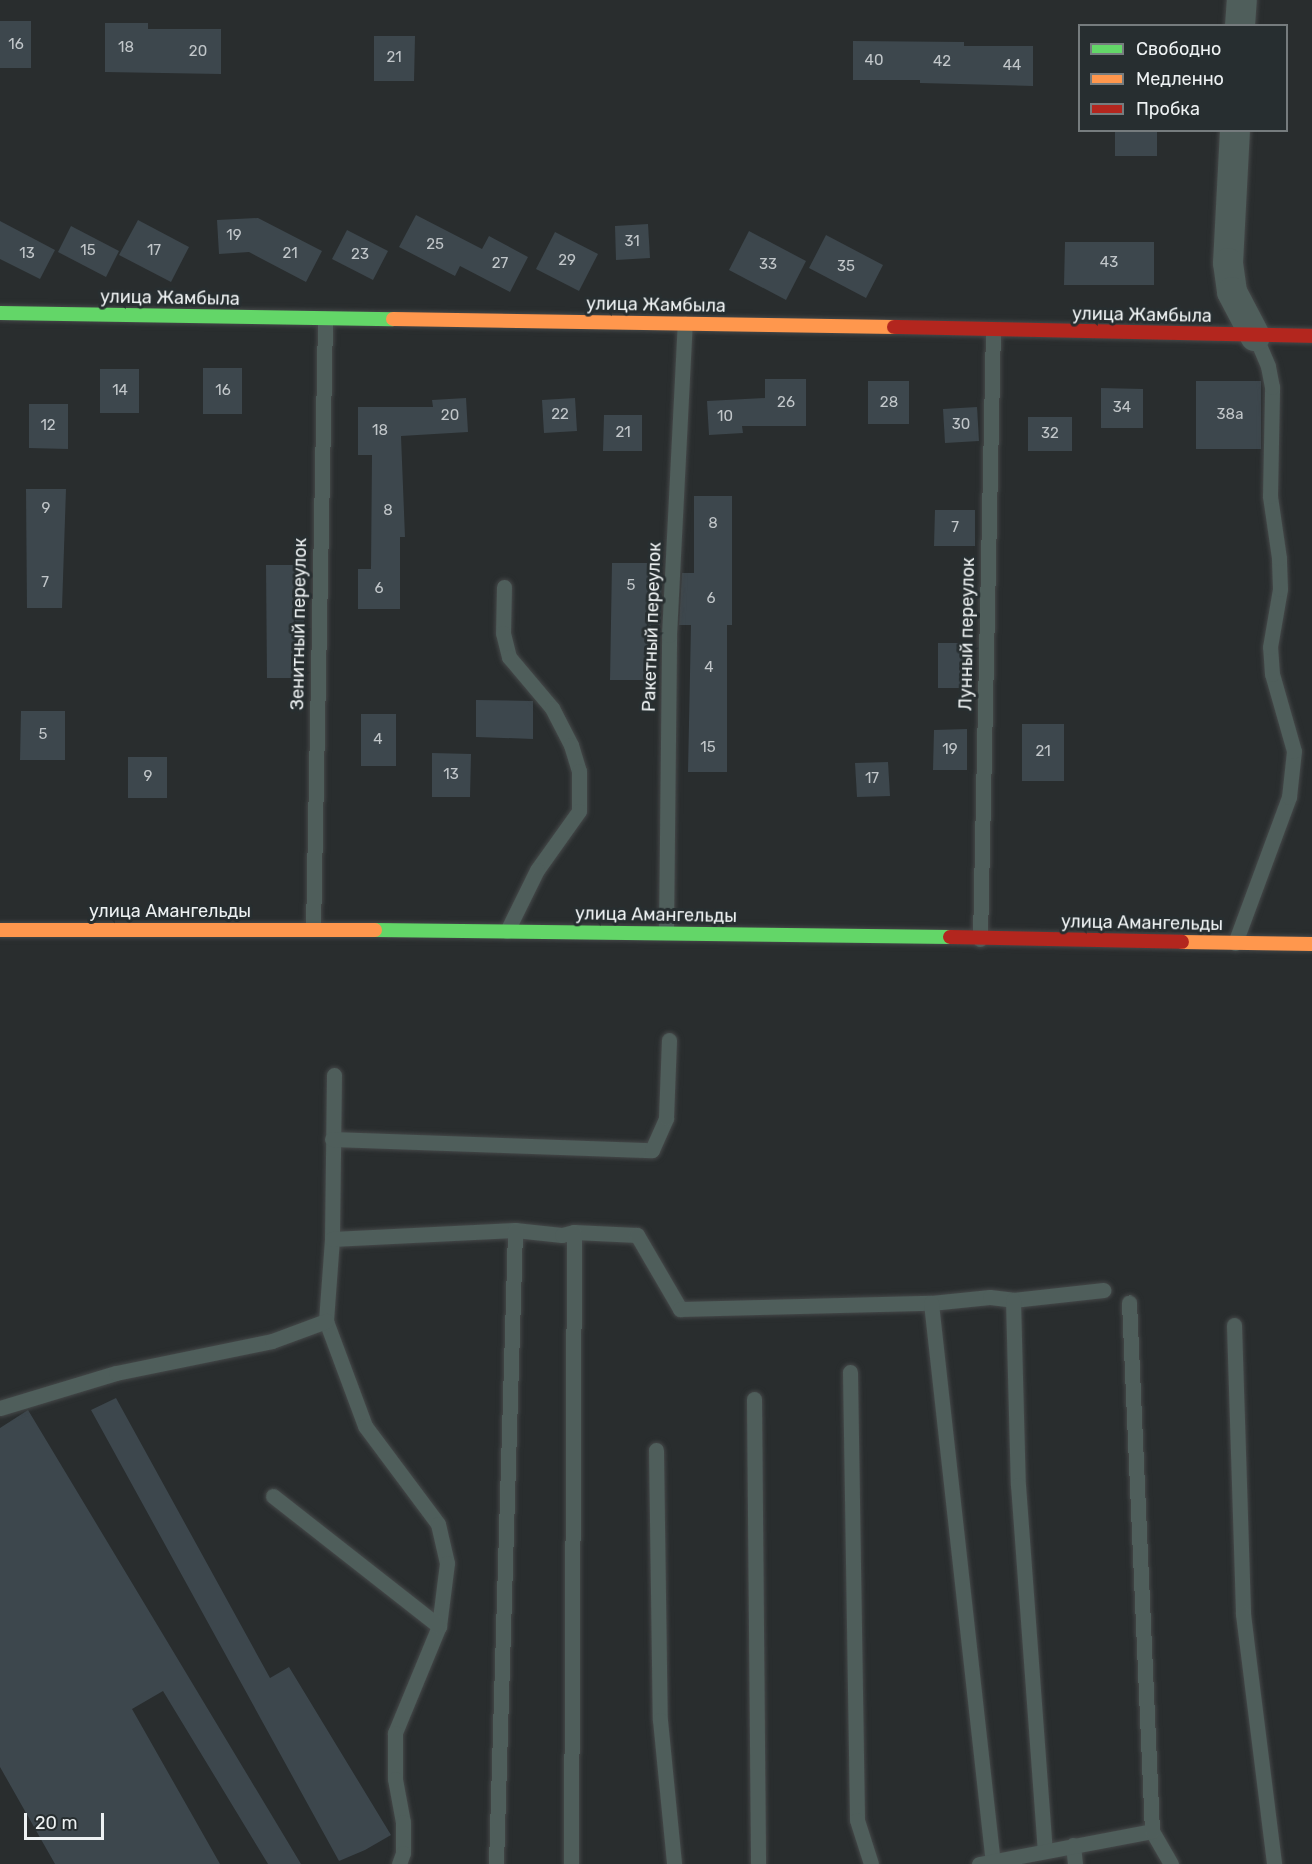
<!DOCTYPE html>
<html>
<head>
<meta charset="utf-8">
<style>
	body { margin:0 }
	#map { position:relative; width:1312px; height:1864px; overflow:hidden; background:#292d2e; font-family:Rubik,sans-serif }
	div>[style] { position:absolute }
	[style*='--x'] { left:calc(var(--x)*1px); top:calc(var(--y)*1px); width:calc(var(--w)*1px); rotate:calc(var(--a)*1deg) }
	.building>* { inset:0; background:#3d474d }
	.roads { filter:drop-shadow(0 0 2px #454849) drop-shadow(0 0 2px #454849) }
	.lane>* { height:15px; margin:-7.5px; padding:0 7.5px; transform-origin:7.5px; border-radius:7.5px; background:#4f5e5b }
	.street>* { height:30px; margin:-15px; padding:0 15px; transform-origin:15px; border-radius:15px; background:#4f5e5b }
	.fast>* { height:14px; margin:-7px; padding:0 7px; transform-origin:7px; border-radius:7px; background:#63d668 }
	.slow>* { height:14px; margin:-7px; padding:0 7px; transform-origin:7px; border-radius:7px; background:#ff974d }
	.jam>* { height:14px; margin:-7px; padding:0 7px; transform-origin:7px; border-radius:7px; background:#b3261e }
	span { translate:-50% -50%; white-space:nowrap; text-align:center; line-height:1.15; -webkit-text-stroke:6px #272e30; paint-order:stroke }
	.number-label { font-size:15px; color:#c1c6c9 }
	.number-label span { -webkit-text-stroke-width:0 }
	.street-label { font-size:18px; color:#edf1f2 }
	.legend { position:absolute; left:1078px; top:24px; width:210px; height:108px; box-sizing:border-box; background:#272e30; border:2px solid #767c7e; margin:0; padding:8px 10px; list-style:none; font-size:18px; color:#edf1f2 }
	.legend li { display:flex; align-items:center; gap:12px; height:30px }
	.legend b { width:30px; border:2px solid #767c7e }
	.scale { position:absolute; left:24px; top:1813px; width:80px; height:27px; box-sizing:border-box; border:3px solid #edf1f2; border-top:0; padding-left:8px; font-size:18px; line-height:21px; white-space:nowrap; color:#edf1f2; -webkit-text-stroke:4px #272e30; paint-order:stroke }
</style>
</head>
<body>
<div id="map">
	<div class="building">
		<div style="clip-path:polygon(0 21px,31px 21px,31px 68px,0 68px)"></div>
		<div style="clip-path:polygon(105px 23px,148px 23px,148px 29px,221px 29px,221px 74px,105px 72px)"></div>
		<div style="clip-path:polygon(374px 36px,415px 36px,414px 81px,374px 81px)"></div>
		<div style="clip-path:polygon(853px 41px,964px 42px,964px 46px,1033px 46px,1033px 86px,920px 83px,920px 80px,853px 80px)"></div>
		<div style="clip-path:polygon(1115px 130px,1157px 130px,1157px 156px,1115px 156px)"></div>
		<div style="clip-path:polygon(416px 215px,482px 249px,489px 236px,528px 257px,510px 292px,460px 266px,455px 276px,399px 247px)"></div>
		<div style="clip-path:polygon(258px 218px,322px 251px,306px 282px,249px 252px,219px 254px,217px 220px)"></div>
		<div style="clip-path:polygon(138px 220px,189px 247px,171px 282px,119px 255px)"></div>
		<div style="clip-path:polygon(0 221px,55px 250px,40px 279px,0 259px)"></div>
		<div style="clip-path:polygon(648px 224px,650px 258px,616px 260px,615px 226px)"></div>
		<div style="clip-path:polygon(71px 226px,119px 251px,106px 277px,58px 252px)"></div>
		<div style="clip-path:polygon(347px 230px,388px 251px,373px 280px,332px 259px)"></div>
		<div style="clip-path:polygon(749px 231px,806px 261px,786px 300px,729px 270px)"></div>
		<div style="clip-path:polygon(555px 232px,598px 254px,579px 291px,536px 269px)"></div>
		<div style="clip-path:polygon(826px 235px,883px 265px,866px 298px,809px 268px)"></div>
		<div style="clip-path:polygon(1065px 242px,1154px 242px,1154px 285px,1064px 285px)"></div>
		<div style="clip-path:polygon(203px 368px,242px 368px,242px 414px,203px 414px)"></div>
		<div style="clip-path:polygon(100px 369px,139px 369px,139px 413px,100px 413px)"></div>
		<div style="clip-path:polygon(765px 379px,806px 379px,806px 426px,742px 426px,743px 433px,709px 435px,707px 401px,765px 398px)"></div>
		<div style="clip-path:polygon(868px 381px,909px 381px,909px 424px,868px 424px)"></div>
		<div style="clip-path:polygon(1196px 381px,1261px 381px,1261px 449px,1196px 449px)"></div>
		<div style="clip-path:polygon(1101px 388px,1143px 389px,1143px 428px,1101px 428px)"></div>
		<div style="clip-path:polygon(466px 398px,468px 432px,401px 436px,405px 537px,400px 537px,400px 609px,358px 609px,358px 569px,371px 569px,372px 455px,358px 455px,358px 407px,433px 407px,432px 400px)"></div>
		<div style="clip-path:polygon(575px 398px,577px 431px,544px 433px,542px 400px)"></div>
		<div style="clip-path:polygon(29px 404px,68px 404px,68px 449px,29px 448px)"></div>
		<div style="clip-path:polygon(977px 407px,979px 441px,945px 443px,943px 409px)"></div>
		<div style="clip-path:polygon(604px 415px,642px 415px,642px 451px,603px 451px)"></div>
		<div style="clip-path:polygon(1028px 417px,1072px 417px,1072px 451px,1028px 451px)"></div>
		<div style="clip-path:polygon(26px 489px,66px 489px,62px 608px,27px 608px)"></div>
		<div style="clip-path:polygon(694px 496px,732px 496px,732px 625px,727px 625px,727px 772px,688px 772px,691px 625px,679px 625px,682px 573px,694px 573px)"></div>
		<div style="clip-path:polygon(935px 510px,975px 510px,975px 546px,934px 546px)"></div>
		<div style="clip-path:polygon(612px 563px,650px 563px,650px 573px,662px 573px,660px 625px,651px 625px,651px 680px,610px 680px)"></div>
		<div style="clip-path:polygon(266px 565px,304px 565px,304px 678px,267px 678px)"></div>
		<div style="clip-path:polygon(938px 643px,971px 643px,971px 688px,938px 688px)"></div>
		<div style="clip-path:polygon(476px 700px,533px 701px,533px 739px,476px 737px)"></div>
		<div style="clip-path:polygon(21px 711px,65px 711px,65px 760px,20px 760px)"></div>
		<div style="clip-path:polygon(361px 714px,396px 714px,396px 766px,361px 766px)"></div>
		<div style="clip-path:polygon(1022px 724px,1064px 724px,1064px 781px,1022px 781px)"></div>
		<div style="clip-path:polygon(967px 729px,967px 770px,933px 770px,934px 730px)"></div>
		<div style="clip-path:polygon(432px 753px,471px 754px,470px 797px,432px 797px)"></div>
		<div style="clip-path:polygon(128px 757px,167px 757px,167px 798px,128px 798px)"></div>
		<div style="clip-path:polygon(888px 762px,890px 796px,857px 797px,855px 763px)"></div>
		<div style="clip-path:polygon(116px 1398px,270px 1678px,289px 1667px,391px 1835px,365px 1850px,339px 1861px,91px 1410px)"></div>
		<div style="clip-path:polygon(28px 1410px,301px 1864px,268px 1864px,163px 1691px,132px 1709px,220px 1864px,55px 1864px,0 1767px,0 1428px)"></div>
	</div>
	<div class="roads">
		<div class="lane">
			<div style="--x:504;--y:587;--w:46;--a:91.2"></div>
			<div style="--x:503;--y:633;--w:25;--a:76"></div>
			<div style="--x:509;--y:657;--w:67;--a:49.9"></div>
			<div style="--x:552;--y:708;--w:42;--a:62.8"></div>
			<div style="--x:571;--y:745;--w:27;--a:73"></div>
			<div style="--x:579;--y:771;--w:40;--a:90"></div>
			<div style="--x:579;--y:811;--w:72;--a:125.4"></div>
			<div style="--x:537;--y:870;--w:68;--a:116.2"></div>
			<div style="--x:313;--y:929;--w:610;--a:-88.87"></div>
			<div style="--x:666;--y:932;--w:297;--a:-89.4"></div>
			<div style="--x:669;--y:635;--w:312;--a:-87.1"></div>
			<div style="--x:980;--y:939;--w:609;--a:-88.78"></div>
			<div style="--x:1235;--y:943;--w:156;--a:-69.7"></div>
			<div style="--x:1289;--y:797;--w:46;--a:-83.8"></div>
			<div style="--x:1294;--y:751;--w:80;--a:-105.9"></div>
			<div style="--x:1272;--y:674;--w:27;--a:-94"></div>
			<div style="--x:1270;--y:647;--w:59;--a:-80.2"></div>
			<div style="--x:1280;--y:589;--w:31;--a:-92"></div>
			<div style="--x:1279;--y:558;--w:63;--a:-98.3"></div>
			<div style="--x:1270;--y:496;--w:109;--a:-88.9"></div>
			<div style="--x:1272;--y:387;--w:21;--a:-101"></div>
			<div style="--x:1268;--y:366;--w:33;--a:-113"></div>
			<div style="--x:334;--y:1075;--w:164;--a:90.7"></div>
			<div style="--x:332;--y:1239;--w:82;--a:94.2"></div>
			<div style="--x:326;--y:1321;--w:112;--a:69.6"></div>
			<div style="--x:365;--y:1426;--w:122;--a:53.3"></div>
			<div style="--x:438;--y:1524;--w:40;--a:77"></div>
			<div style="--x:447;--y:1563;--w:64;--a:97.2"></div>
			<div style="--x:439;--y:1626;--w:116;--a:112.4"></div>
			<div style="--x:395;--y:1733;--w:46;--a:90"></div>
			<div style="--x:395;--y:1779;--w:44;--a:79.5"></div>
			<div style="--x:403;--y:1822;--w:31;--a:90"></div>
			<div style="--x:403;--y:1853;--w:12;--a:110"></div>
			<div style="--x:332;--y:1139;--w:320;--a:2"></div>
			<div style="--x:652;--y:1150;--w:35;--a:-66"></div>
			<div style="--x:666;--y:1118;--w:78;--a:-87.8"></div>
			<div style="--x:332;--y:1239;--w:183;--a:-2.8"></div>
			<div style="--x:515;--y:1230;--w:47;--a:6.1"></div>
			<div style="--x:562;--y:1235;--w:12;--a:-14"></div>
			<div style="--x:574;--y:1232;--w:63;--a:2.7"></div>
			<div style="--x:637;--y:1235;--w:86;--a:59.8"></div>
			<div style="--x:680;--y:1309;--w:251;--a:-1.4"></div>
			<div style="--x:931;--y:1303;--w:59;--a:-5.8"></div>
			<div style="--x:990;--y:1297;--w:23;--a:7"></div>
			<div style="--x:1013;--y:1300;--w:91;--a:-6.3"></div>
			<div style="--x:1013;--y:1300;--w:185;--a:88.5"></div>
			<div style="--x:1018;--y:1485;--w:366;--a:85.8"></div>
			<div style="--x:931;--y:1303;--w:564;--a:83.69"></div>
			<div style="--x:1234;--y:1325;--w:289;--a:88.2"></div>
			<div style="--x:1243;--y:1614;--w:252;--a:82.9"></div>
			<div style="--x:850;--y:1372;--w:448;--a:89.1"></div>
			<div style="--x:857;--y:1820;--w:46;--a:72.3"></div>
			<div style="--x:754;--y:1399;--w:465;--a:89.5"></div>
			<div style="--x:0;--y:1408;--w:121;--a:-16.8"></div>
			<div style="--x:116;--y:1373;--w:159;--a:-11.6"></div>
			<div style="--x:272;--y:1341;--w:58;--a:-20.3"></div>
			<div style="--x:656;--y:1450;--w:270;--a:89.2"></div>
			<div style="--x:660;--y:1720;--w:145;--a:84.4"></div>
			<div style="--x:273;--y:1496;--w:211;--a:38.1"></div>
			<div style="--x:1152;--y:1831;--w:38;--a:60"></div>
			<div style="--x:1073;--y:1845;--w:19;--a:84"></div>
			<div style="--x:496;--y:1864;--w:634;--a:-88.28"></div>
			<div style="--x:571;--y:1864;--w:632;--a:-89.73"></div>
			<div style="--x:979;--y:1864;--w:176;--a:-10.8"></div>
			<div style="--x:1152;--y:1831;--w:529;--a:-92.49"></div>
		</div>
		<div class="street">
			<div style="--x:1240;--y:26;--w:26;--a:-86"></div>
			<div style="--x:1235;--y:130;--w:133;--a:93"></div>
			<div style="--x:1228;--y:263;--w:29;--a:82"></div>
			<div style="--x:1232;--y:292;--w:50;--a:62.4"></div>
		</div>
		<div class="fast">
			<div style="--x:0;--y:313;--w:393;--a:0.9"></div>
			<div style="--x:375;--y:930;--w:575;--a:0.7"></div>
		</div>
		<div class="slow">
			<div style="--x:393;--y:319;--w:501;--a:0.91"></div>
			<div style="--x:0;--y:930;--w:375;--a:0"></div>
			<div style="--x:1182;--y:942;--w:130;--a:0.9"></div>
		</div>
		<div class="jam">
			<div style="--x:894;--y:327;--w:418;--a:1.2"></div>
			<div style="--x:950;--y:937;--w:232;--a:1.2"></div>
		</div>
	</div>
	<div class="number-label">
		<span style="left:16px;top:45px">16</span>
		<span style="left:126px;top:48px">18</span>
		<span style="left:198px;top:52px">20</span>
		<span style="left:394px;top:58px">21</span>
		<span style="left:874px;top:61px">40</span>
		<span style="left:942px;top:62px">42</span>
		<span style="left:1012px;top:66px">44</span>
		<span style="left:234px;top:236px">19</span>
		<span style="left:632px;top:242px">31</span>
		<span style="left:435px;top:245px">25</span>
		<span style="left:88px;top:251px">15</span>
		<span style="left:154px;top:251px">17</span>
		<span style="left:27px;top:254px">13</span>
		<span style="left:290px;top:254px">21</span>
		<span style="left:360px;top:255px">23</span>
		<span style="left:567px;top:261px">29</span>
		<span style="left:1109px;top:263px">43</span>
		<span style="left:500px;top:264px">27</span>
		<span style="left:768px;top:265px">33</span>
		<span style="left:846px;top:267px">35</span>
		<span style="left:120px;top:391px">14</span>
		<span style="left:223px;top:391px">16</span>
		<span style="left:786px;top:403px">26</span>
		<span style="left:889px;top:403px">28</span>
		<span style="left:1122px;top:408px">34</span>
		<span style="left:560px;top:415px">22</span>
		<span style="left:1230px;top:415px">38а</span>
		<span style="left:450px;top:416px">20</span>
		<span style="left:725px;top:417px">10</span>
		<span style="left:961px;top:425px">30</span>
		<span style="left:48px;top:426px">12</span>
		<span style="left:380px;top:431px">18</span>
		<span style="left:623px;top:433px">21</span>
		<span style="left:1050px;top:434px">32</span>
		<span style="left:46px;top:509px">9</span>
		<span style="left:388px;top:511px">8</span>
		<span style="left:713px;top:524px">8</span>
		<span style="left:955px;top:528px">7</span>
		<span style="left:45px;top:583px">7</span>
		<span style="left:631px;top:586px">5</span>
		<span style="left:379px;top:589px">6</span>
		<span style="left:711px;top:599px">6</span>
		<span style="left:709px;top:668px">4</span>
		<span style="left:43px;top:735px">5</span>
		<span style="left:378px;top:740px">4</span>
		<span style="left:708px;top:748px">15</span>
		<span style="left:950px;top:750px">19</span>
		<span style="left:1043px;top:752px">21</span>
		<span style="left:451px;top:775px">13</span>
		<span style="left:148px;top:777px">9</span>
		<span style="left:872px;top:779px">17</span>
	</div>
	<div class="street-label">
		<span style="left:170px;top:298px;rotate:1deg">улица Жамбыла</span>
		<span style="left:656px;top:305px;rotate:1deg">улица Жамбыла</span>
		<span style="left:1142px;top:315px;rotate:1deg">улица Жамбыла</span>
		<span style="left:299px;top:624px;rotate:-89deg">Зенитный переулок</span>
		<span style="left:652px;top:627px;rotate:-88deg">Ракетный переулок</span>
		<span style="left:967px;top:634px;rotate:-89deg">Лунный переулок</span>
		<span style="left:170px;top:911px">улица Амангельды</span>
		<span style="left:656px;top:915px;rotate:1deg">улица Амангельды</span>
		<span style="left:1142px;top:923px;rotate:1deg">улица Амангельды</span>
	</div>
	<ul class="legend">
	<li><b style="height:8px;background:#63d668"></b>Свободно</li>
	<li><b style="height:8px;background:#ff974d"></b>Медленно</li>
	<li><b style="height:8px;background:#b3261e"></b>Пробка</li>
	</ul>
	<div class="scale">20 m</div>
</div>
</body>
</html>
